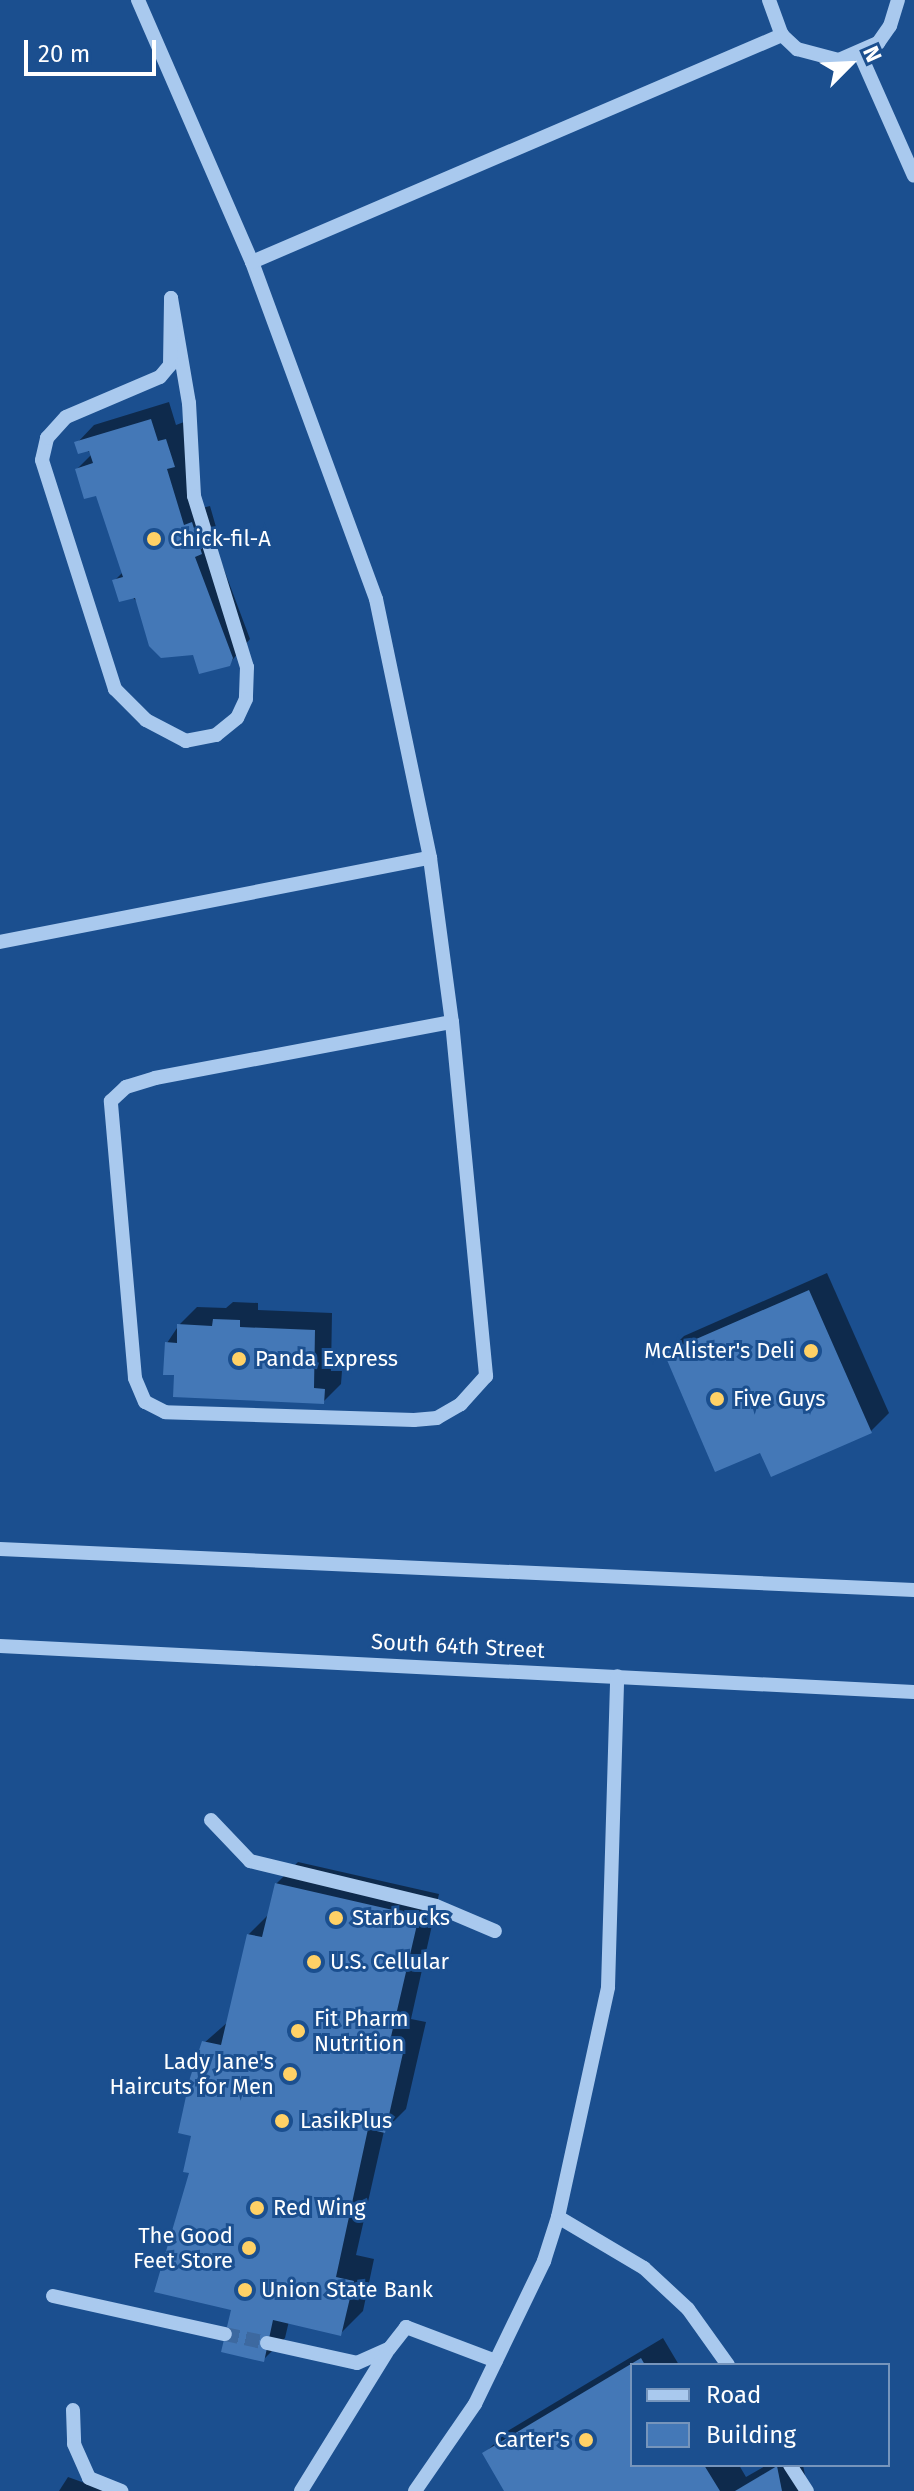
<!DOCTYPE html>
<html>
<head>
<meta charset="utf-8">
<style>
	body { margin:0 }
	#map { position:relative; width:914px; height:2491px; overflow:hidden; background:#1b4f8f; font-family:"Fira Sans",sans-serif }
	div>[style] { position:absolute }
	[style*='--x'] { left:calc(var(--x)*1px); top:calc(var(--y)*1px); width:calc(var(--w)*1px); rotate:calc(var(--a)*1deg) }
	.shadow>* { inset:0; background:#0007 }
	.building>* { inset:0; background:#4478b7 }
	.minor-tunnel>* { height:14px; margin-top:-7px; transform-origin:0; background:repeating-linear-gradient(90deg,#3d69a0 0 14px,transparent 0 21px) }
	.minor>* { height:14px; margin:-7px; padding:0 7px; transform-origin:7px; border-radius:7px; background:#a9c9ee }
	.dots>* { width:22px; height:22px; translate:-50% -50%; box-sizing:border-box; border:4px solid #1b4f8f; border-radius:50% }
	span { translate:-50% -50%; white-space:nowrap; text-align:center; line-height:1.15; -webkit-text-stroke:6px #1b4f8f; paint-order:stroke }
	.poi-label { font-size:22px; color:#fff }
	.left { translate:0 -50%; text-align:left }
	.right { translate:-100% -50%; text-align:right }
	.street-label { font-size:22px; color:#fff }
	.legend { position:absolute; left:630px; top:2363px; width:260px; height:104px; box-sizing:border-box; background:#1b4f8f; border:2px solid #7695bc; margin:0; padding:10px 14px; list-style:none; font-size:24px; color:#fff }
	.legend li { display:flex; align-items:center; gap:16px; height:40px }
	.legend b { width:40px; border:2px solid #7695bc }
	.north { position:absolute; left:810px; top:24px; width:80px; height:80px; -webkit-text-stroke:6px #1b4f8f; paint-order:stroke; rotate:66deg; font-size:22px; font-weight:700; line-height:32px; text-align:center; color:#fff }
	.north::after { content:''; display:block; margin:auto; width:28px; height:36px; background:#fff; clip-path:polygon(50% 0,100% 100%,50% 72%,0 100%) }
	.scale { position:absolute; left:24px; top:40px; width:132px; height:36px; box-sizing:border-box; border:4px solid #fff; border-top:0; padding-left:10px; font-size:24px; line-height:28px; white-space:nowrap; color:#fff; -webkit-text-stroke:6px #1b4f8f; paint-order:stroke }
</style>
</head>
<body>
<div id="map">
	<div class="shadow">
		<div style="clip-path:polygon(169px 402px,176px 425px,184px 422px,202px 508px,210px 506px,218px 534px,213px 540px,250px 639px,229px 664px,195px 653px,114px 581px,123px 572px,97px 494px,77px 469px,92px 454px,77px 443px,94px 425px)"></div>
		<div style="clip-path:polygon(827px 1273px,889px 1413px,871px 1431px,761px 1450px,666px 1354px,684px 1336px)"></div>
		<div style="clip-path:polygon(233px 1302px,258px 1303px,258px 1310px,332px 1313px,331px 1371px,342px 1371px,341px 1384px,323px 1402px,176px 1374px,167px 1343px,179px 1325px,197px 1307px,226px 1308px)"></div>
		<div style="clip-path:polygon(298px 1862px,439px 1894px,411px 2019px,426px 2022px,406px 2109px,384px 2131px,356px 2255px,374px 2259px,363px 2311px,341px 2333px,289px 2321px,285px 2338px,263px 2360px,233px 2308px,192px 2171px,193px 2135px,204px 2043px,229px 2021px,248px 1935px,269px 1914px,276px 1884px)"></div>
		<div style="clip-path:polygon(663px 2338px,679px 2365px,632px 2365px,632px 2465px,739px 2465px,746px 2477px,767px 2465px,803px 2465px,808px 2491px,507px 2491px,484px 2454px,506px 2432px)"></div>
		<div style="clip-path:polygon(68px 2477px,107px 2491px,59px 2491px)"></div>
	</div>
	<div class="building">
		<div style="clip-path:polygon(151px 419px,158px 441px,166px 439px,175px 467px,167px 469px,184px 525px,192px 522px,202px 554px,195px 557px,233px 658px,230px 666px,199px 674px,193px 655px,161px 658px,149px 646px,135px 598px,119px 602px,112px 580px,123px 577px,96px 496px,84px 499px,75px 469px,93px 463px,89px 451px,78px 454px,74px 442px)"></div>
		<div style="clip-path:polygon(809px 1290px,872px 1433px,771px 1477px,760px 1453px,715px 1472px,664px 1353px)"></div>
		<div style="clip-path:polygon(213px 1319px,240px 1320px,240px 1327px,315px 1330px,314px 1388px,325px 1389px,324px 1404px,173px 1397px,174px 1375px,163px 1375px,165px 1342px,177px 1343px,177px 1324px,212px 1326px)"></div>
		<div style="clip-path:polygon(275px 1883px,419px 1916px,390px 2041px,405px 2044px,385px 2133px,368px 2129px,336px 2277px,354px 2281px,341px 2336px,273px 2320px,264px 2362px,221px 2352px,231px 2310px,154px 2292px,189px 2173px,183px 2172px,191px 2136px,178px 2133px,190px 2078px,202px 2041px,221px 2045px,247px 1934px,262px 1937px)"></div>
		<div style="clip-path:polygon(641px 2358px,645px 2365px,632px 2365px,632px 2465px,704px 2465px,720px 2491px,504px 2491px,482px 2453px)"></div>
		<div style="clip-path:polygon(777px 2466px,782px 2491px,735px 2491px)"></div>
	</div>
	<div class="minor-tunnel">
		<div style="--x:225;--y:2334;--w:43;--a:12.1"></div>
	</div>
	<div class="minor">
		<div style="--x:138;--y:0;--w:286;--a:66.5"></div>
		<div style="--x:252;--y:262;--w:359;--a:69.8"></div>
		<div style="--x:376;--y:599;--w:265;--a:78.2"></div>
		<div style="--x:430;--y:858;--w:165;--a:82.4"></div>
		<div style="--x:452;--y:1022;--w:356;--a:84.5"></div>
		<div style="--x:486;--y:1376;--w:38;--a:132"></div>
		<div style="--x:461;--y:1404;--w:28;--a:150"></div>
		<div style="--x:437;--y:1418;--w:23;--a:175"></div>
		<div style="--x:414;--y:1420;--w:249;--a:-178.2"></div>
		<div style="--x:165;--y:1412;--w:22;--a:-153"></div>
		<div style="--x:145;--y:1402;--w:26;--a:-113"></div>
		<div style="--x:135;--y:1378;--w:278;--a:-95"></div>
		<div style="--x:111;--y:1101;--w:21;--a:-43"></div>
		<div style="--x:126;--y:1087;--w:30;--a:-17"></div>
		<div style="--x:155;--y:1078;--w:302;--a:-10.7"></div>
		<div style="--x:769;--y:0;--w:37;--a:70"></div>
		<div style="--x:782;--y:35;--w:21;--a:43"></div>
		<div style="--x:797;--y:49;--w:43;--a:14.7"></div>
		<div style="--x:839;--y:60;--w:43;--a:-23.6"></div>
		<div style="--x:878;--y:43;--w:21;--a:-55"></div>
		<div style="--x:890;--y:26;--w:27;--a:-73"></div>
		<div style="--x:860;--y:54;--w:133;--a:66.1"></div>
		<div style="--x:252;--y:262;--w:577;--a:-23.19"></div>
		<div style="--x:171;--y:298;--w:107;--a:80.3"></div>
		<div style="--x:189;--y:403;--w:93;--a:86.9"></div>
		<div style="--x:194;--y:496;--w:179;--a:72.8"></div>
		<div style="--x:247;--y:667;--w:32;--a:92"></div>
		<div style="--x:246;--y:699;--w:21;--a:115"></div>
		<div style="--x:237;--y:718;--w:27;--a:141"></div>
		<div style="--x:216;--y:735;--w:31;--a:169"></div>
		<div style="--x:186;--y:741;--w:45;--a:-152.3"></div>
		<div style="--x:146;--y:720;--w:44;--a:-135"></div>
		<div style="--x:115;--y:689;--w:240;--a:-107.7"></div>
		<div style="--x:42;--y:460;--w:23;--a:-77"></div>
		<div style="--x:47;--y:438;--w:28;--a:-48"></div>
		<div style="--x:66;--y:417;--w:102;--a:-23.1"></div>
		<div style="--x:160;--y:377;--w:16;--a:-50"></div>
		<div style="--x:170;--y:365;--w:67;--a:-89.1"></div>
		<div style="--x:0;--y:942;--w:438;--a:-11.1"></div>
		<div style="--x:0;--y:1549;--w:915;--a:2.57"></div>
		<div style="--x:0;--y:1646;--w:915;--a:2.88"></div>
		<div style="--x:211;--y:1820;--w:57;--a:46.4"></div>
		<div style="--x:250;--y:1861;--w:191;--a:13.6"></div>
		<div style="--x:436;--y:1906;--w:64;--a:23"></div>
		<div style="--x:558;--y:2217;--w:100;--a:30.7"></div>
		<div style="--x:644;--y:2268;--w:60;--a:43"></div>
		<div style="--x:688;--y:2309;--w:69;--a:54.5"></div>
		<div style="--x:53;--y:2296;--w:176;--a:12.5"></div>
		<div style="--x:267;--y:2343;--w:92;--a:12.5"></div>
		<div style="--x:357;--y:2363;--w:35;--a:-24"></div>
		<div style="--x:389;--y:2349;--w:28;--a:-52"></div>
		<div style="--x:406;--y:2327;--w:96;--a:20.7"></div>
		<div style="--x:73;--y:2410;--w:34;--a:88"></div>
		<div style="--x:74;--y:2444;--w:37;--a:66"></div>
		<div style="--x:89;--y:2478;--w:35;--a:22"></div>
		<div style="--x:790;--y:2465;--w:31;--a:57"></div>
		<div style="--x:301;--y:2491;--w:163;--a:-58.3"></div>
		<div style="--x:415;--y:2491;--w:106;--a:-55.4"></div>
		<div style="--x:475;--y:2404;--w:159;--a:-64.2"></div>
		<div style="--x:544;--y:2261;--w:46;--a:-72.3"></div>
		<div style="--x:558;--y:2217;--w:235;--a:-77.7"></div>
		<div style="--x:608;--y:1987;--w:311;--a:-88.3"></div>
	</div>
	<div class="dots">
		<div style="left:154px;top:539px;background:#ffd166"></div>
		<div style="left:811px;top:1351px;background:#ffd166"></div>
		<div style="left:239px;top:1359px;background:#ffd166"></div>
		<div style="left:717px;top:1399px;background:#ffd166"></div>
		<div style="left:336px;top:1918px;background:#ffd166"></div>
		<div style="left:314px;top:1962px;background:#ffd166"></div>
		<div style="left:298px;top:2031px;background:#ffd166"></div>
		<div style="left:290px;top:2074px;background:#ffd166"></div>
		<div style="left:282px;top:2121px;background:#ffd166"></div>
		<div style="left:257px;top:2208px;background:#ffd166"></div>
		<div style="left:249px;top:2248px;background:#ffd166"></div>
		<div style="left:245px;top:2290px;background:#ffd166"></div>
		<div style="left:586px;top:2440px;background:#ffd166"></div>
	</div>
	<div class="poi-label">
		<span class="left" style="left:170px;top:539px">Chick-fil-A</span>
		<span class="right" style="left:795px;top:1351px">McAlister's Deli</span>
		<span class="left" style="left:255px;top:1359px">Panda Express</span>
		<span class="left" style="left:733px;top:1399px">Five Guys</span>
		<span class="left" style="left:352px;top:1918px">Starbucks</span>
		<span class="left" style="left:330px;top:1962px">U.S. Cellular</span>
		<span class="left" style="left:314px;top:2031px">Fit Pharm<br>Nutrition</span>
		<span class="right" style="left:274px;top:2074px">Lady Jane's<br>Haircuts for Men</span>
		<span class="left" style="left:300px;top:2121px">LasikPlus</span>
		<span class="left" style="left:273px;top:2208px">Red Wing</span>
		<span class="right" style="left:233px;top:2248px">The Good<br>Feet Store</span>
		<span class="left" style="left:261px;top:2290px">Union State Bank</span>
		<span class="right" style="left:570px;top:2440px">Carter's</span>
	</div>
	<div class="street-label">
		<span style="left:458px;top:1646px;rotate:3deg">South 64th Street</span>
	</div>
	<ul class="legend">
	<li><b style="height:10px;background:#a9c9ee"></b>Road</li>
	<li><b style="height:22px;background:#4478b7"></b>Building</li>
	</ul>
	<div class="north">N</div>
	<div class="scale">20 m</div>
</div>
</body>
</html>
